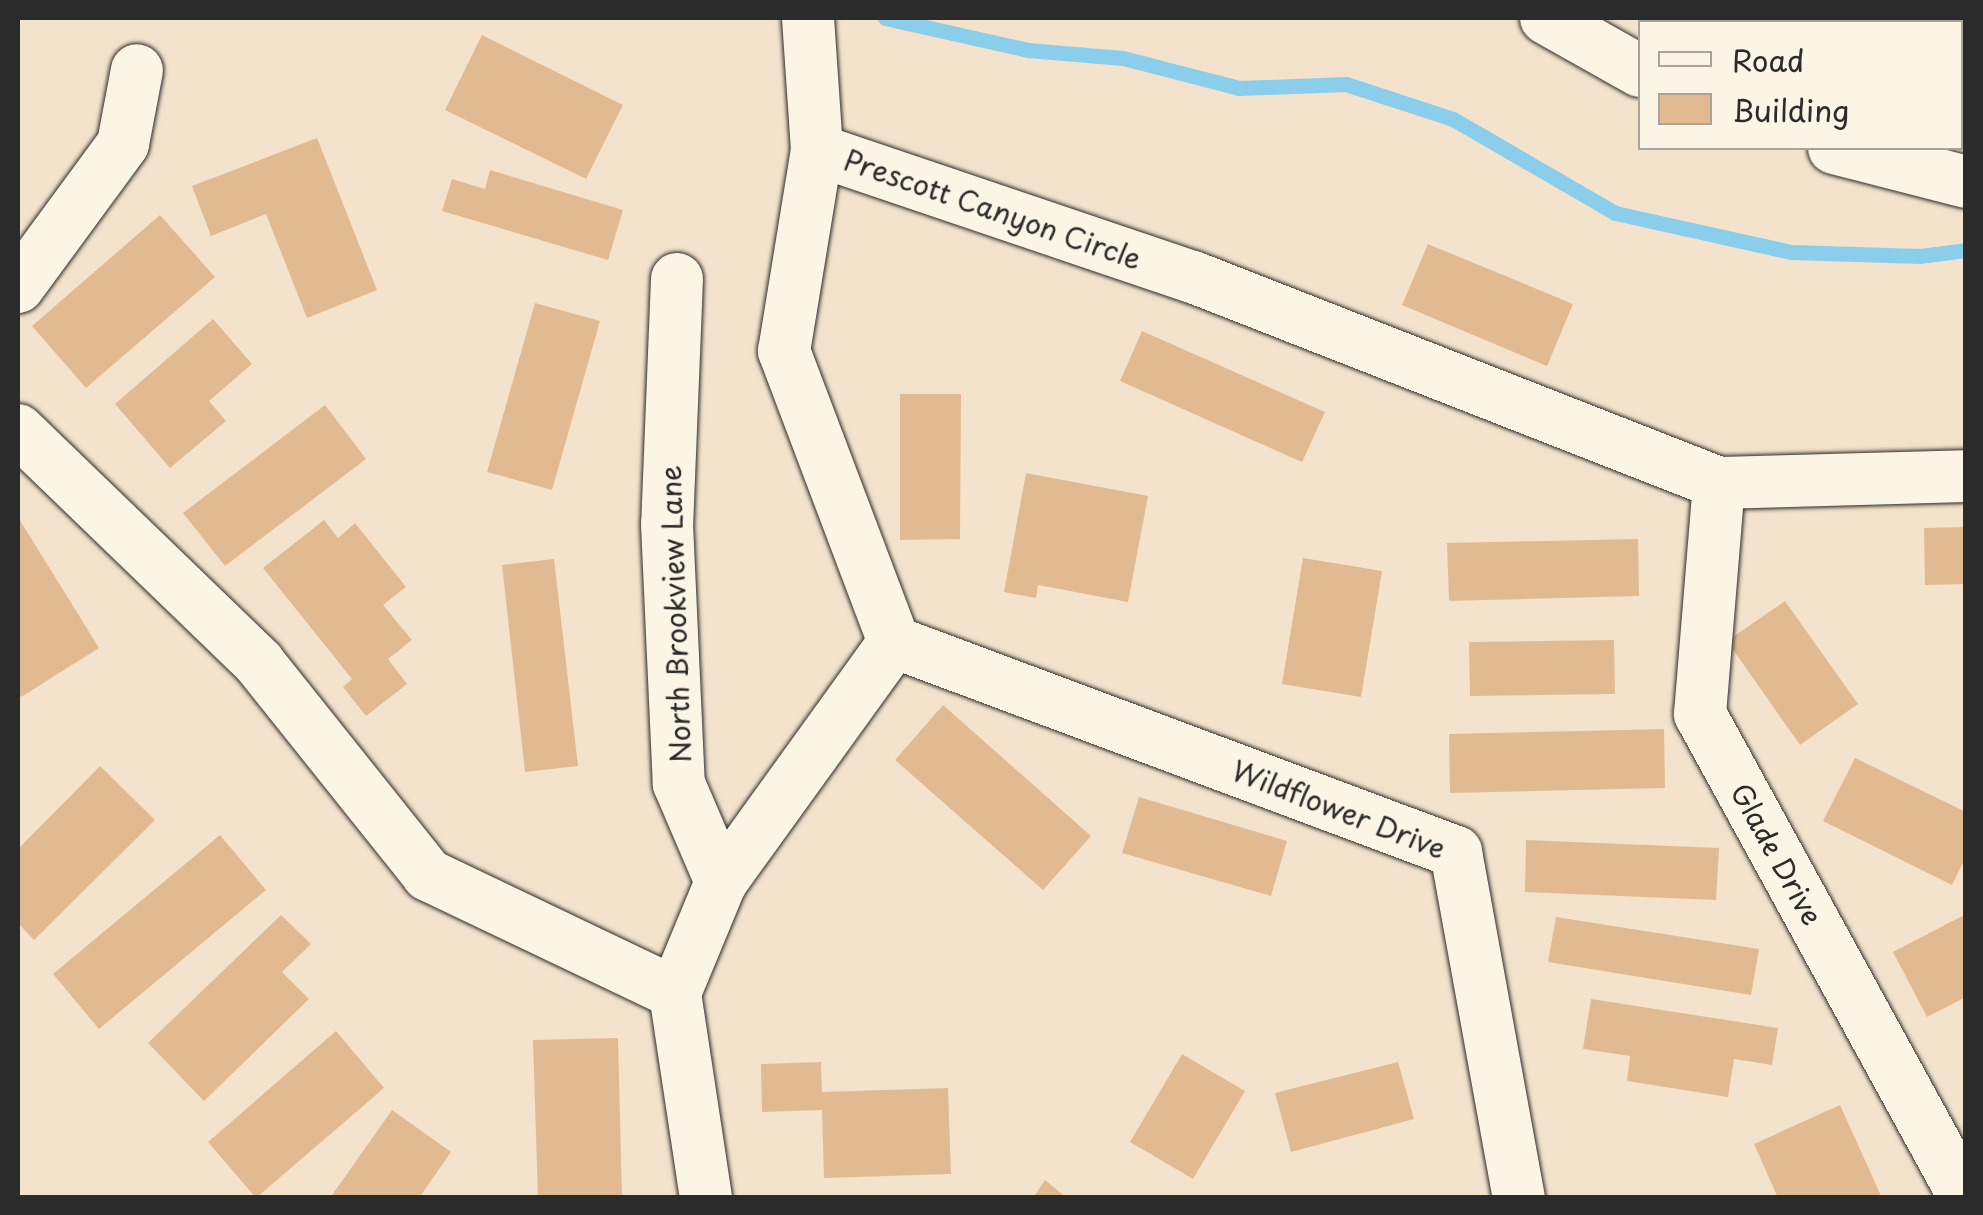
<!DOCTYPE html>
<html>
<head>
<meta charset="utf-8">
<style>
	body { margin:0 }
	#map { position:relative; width:1983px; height:1215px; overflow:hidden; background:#f4e3cc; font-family:"Playpen Sans",sans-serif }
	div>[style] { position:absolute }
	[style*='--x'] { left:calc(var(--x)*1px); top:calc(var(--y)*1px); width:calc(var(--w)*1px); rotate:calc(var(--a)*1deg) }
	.stream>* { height:15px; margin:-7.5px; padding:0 7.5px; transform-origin:7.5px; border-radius:7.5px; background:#8bceec }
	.building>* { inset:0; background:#e2ba92 }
	.roads { filter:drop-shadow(0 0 2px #2b2b2b) drop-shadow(0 0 2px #2b2b2b) }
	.minor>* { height:52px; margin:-26px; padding:0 26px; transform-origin:26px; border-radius:26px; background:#fcf5e5 }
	span { translate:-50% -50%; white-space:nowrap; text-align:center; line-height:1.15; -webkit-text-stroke:8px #fcf5e5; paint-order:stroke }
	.street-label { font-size:28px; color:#2b2b2b }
	.frame { position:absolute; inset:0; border:20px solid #2b2b2b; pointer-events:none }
	.legend { position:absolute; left:1638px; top:20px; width:325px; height:130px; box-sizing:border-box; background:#fcf5e5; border:2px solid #a8a49b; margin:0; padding:12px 18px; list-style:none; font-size:30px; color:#2b2b2b }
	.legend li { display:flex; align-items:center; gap:20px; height:50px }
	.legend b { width:50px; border:2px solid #a8a49b }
</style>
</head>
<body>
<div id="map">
	<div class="stream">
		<div style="--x:885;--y:18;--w:147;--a:12.6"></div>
		<div style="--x:1028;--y:50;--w:95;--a:4.8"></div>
		<div style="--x:1123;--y:58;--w:120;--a:14.5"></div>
		<div style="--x:1239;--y:88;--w:107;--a:-2.1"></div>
		<div style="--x:1346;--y:84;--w:113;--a:18.1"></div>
		<div style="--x:1453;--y:119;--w:187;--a:30.1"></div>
		<div style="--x:1615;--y:213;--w:180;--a:12.5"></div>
		<div style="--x:1791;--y:252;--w:129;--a:1.8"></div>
		<div style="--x:1920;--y:256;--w:46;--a:-7.4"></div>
	</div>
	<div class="building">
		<div style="clip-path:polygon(1680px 18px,1840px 18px,1852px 22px,1692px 22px)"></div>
		<div style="clip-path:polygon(1966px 33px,1966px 90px,1960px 90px,1960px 34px)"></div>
		<div style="clip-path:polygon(482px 35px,623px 105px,586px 179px,445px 110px)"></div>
		<div style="clip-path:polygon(317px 138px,377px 290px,307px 318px,266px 214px,211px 236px,192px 186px)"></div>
		<div style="clip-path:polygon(490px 170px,623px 210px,608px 260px,442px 211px,452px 179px,485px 189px)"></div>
		<div style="clip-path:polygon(160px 215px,215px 277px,86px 388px,32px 326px)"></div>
		<div style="clip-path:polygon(1428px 244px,1573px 304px,1547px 366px,1402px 305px)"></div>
		<div style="clip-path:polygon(535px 303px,600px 321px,552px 490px,487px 472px)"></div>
		<div style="clip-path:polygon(213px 319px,252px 364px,209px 401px,226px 421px,170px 468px,115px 404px)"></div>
		<div style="clip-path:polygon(1142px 331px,1325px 412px,1302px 462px,1120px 381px)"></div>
		<div style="clip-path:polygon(900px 394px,961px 394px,960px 539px,900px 540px)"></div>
		<div style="clip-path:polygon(325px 405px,366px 459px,225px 566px,183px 513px)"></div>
		<div style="clip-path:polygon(1026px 473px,1148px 496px,1128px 602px,1038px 585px,1036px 598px,1004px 592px)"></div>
		<div style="clip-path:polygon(18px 517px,99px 648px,21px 697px,18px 692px)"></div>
		<div style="clip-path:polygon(324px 520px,338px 538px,355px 523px,406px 587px,383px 605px,412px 640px,388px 659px,407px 684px,366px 716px,343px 687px,352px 679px,263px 568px)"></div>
		<div style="clip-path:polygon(1966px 527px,1966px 584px,1925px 585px,1924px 528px)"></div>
		<div style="clip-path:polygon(1638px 539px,1639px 596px,1449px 601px,1447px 543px)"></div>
		<div style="clip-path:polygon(1303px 558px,1382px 571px,1361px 697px,1282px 684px)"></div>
		<div style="clip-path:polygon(554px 559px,578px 766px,525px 772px,502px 565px)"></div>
		<div style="clip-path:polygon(1785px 601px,1858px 704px,1800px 745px,1727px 641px)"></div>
		<div style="clip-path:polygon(1614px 640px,1615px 694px,1470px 696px,1469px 642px)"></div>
		<div style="clip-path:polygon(943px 705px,1091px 836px,1043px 890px,895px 760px)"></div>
		<div style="clip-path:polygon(1664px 729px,1665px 788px,1450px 793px,1449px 734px)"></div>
		<div style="clip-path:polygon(1855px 758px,1966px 812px,1966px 857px,1952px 885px,1823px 821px)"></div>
		<div style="clip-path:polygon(100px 766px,155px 820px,34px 940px,18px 923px,18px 849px)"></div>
		<div style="clip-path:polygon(1139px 797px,1287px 841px,1271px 896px,1122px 853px)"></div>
		<div style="clip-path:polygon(220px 835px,266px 890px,99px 1029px,53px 974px)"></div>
		<div style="clip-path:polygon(1526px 840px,1719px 848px,1716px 900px,1525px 892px)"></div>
		<div style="clip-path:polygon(1966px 914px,1966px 997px,1927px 1017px,1893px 952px)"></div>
		<div style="clip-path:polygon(281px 915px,311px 944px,282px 972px,309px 999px,204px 1101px,148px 1043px)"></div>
		<div style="clip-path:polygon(1556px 917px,1759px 949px,1751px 995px,1548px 962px)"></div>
		<div style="clip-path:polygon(1591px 999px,1778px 1028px,1772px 1065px,1734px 1059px,1728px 1097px,1627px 1081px,1630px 1056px,1583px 1049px)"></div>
		<div style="clip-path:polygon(336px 1031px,384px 1088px,256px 1198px,208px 1142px)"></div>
		<div style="clip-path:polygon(618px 1038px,622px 1198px,538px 1198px,533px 1040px)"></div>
		<div style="clip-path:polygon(1182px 1054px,1245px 1091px,1193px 1179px,1130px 1142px)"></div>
		<div style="clip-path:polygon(821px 1062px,822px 1092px,948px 1088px,951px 1174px,824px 1178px,822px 1110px,762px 1112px,761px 1064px)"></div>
		<div style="clip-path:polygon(1398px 1062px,1414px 1119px,1291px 1152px,1275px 1093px)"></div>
		<div style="clip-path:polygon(1840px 1105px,1882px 1198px,1778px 1198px,1754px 1144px)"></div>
		<div style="clip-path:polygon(392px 1110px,451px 1152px,419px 1198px,330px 1198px)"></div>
		<div style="clip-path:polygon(1045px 1180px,1067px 1198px,1033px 1198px)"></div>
	</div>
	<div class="roads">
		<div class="minor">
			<div style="--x:808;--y:18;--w:132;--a:86.1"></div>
			<div style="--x:817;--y:150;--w:204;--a:99.3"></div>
			<div style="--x:784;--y:351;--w:311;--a:69.3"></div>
			<div style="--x:1546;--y:18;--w:108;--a:29.4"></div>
			<div style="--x:1834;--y:148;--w:136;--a:14.4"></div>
			<div style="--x:817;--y:150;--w:397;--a:18.7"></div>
			<div style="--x:1193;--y:277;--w:565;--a:21.39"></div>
			<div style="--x:1719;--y:483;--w:247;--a:-1.6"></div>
			<div style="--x:677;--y:279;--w:245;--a:92.3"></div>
			<div style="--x:667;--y:524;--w:260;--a:87.4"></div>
			<div style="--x:679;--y:784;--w:107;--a:66.8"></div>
			<div style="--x:18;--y:287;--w:177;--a:-53.7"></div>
			<div style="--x:123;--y:144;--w:75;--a:-79.3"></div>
			<div style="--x:18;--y:430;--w:335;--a:44"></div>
			<div style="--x:259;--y:663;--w:271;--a:51.4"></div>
			<div style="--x:428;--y:875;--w:274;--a:25.5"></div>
			<div style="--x:1719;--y:483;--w:232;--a:94.7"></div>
			<div style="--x:1700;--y:714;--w:552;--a:61.3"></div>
			<div style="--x:894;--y:642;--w:600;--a:20.49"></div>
			<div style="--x:1456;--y:852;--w:352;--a:79.7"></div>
			<div style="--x:706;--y:1198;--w:207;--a:-98.6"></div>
			<div style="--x:675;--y:993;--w:120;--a:-67.5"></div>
			<div style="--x:721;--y:882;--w:296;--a:-54.2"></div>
		</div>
	</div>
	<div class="street-label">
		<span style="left:993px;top:209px;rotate:19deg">Prescott Canyon Circle</span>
		<span style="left:675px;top:614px;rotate:-92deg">North Brookview Lane</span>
		<span style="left:1339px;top:809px;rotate:21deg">Wildflower Drive</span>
		<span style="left:1777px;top:854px;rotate:61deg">Glade Drive</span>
	</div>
	<div class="frame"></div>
	<ul class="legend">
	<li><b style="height:12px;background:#fcf5e5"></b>Road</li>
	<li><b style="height:28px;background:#e2ba92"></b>Building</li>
	</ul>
</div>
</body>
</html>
